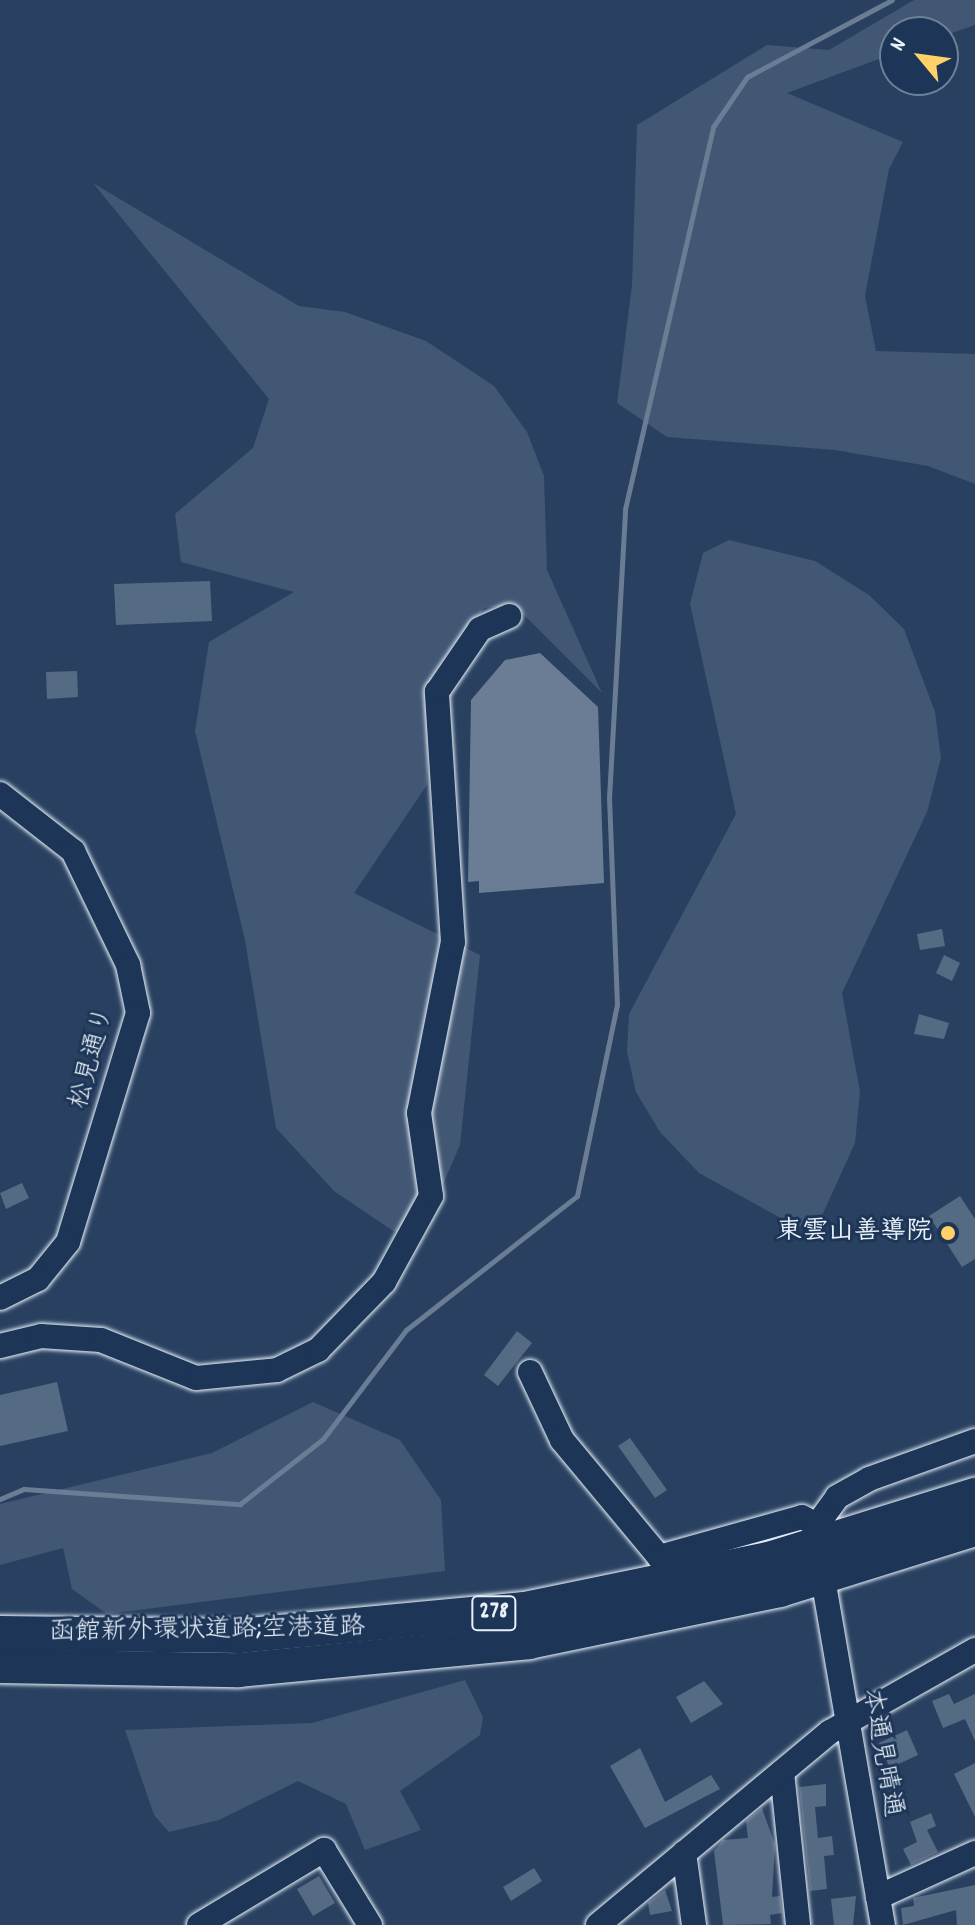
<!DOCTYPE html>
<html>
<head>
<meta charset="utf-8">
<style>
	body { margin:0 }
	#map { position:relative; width:975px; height:1925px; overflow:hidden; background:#294061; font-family:Dekko,"Klee One",sans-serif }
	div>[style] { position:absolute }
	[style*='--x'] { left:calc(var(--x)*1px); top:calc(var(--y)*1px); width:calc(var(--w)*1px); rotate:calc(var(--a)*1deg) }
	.green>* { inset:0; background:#415774 }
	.water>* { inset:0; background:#6b7c95 }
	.stream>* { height:5px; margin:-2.5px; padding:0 2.5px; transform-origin:2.5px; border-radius:2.5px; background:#6b7c95 }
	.building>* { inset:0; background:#556a83 }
	.roads { filter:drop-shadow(0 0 2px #e8f1f8) drop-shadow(0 0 2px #e8f1f8) }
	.minor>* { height:24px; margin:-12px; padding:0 12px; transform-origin:12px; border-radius:12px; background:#1d3557 }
	.highway>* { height:34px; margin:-17px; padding:0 17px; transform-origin:17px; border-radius:17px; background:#1d3557 }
	.dots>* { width:22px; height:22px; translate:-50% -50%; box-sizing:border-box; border:4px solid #1d3557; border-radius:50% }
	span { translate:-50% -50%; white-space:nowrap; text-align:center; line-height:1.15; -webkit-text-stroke:6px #1d3557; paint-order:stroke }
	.shield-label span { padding:2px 6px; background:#1d3557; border:2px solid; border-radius:6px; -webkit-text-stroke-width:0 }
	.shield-label { font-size:24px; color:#e8f1f8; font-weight:700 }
	.street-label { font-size:26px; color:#e8f1f8 }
	.poi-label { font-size:26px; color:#e8f1f8; font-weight:700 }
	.right { translate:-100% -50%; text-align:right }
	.north { position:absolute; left:879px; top:16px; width:80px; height:80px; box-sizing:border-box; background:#1d3557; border:2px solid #6e8097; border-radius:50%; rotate:299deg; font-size:22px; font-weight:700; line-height:32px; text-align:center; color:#e8f1f8 }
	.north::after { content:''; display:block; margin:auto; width:28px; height:36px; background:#ffd166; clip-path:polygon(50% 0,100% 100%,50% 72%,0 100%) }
</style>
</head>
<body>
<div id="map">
	<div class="green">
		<div style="clip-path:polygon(914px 0,975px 0,975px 25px,943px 36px,895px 32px,895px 53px,787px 93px,903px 142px,889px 169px,865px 296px,876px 351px,975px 354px,975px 484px,928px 466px,835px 450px,667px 437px,617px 403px,632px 285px,637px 125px,767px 45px,829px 50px)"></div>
		<div style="clip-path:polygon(93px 183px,299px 306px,345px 312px,426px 341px,494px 386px,527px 432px,544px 476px,547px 570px,602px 693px,514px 605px,484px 608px,430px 690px,427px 785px,354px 893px,480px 955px,460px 1145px,421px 1235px,393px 1231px,334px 1191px,276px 1128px,245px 940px,195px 731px,209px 642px,294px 592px,181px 562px,175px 514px,253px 448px,269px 399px)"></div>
		<div style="clip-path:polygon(729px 540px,815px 561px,869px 595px,904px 629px,935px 712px,941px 758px,927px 812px,842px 993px,860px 1092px,855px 1143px,820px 1220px,797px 1227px,699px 1173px,660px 1132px,636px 1092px,627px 1052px,629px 1014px,736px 814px,690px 604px,703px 553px)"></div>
		<div style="clip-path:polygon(313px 1402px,400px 1440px,441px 1500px,445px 1571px,107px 1614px,72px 1589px,63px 1548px,0 1565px,0 1504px,212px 1453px)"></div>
		<div style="clip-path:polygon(465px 1680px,483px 1717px,480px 1735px,400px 1791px,421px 1830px,365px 1850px,346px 1804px,298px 1781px,219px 1820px,169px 1832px,154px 1815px,125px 1730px,312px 1723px)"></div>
	</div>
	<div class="water">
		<div style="clip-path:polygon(540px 653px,598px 707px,604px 883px,479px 893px,479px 881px,468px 882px,471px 700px,505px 660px)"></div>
	</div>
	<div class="stream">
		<div style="--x:0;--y:1499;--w:26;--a:-23"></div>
		<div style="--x:24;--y:1489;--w:217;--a:4"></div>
		<div style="--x:240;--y:1504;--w:105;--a:-38.1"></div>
		<div style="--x:323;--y:1439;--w:137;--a:-52.7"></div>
		<div style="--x:406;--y:1330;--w:217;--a:-38.1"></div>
		<div style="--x:577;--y:1196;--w:195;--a:-78.2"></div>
		<div style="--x:617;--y:1005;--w:207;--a:-92.2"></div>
		<div style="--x:609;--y:798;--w:289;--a:-86.8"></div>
		<div style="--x:625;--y:509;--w:392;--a:-77"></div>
		<div style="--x:713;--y:127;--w:60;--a:-55.8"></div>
		<div style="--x:747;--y:77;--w:164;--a:-28"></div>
	</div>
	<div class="building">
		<div style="clip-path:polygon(210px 581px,212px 621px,116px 625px,114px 584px)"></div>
		<div style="clip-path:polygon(77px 671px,78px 697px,47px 699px,46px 672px)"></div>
		<div style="clip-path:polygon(942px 929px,945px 946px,920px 950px,917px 934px)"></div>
		<div style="clip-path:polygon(944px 955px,960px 963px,952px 981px,936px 973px)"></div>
		<div style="clip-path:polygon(919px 1014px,949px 1023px,944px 1039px,914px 1034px)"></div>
		<div style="clip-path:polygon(22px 1183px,29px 1198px,6px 1209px,0 1193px)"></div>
		<div style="clip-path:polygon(960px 1196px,975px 1219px,975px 1259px,962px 1267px,929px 1216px)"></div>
		<div style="clip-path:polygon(517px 1331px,532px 1343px,498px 1386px,484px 1375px)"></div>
		<div style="clip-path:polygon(57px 1382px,68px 1431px,0 1446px,0 1395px)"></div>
		<div style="clip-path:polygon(630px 1438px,667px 1490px,655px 1498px,618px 1446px)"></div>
		<div style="clip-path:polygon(704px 1681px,723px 1704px,691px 1723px,676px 1697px)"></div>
		<div style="clip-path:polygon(949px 1694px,954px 1704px,975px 1694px,975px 1741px,965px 1719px,943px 1728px,932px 1701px)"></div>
		<div style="clip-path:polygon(907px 1730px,918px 1755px,890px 1768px,879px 1743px)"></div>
		<div style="clip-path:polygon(640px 1748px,665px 1802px,711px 1775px,720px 1789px,645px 1828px,610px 1766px)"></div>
		<div style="clip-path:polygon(975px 1763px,975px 1817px,954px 1774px)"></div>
		<div style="clip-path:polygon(826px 1784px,826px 1806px,815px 1807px,818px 1838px,832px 1836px,834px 1855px,824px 1856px,827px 1889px,810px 1891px,799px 1787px)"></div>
		<div style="clip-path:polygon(762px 1808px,775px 1845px,772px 1897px,780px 1896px,782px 1913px,770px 1915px,771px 1924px,723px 1925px,714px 1851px,723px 1840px,748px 1838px,746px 1821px)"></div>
		<div style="clip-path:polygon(931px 1813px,936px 1826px,927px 1830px,938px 1852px,911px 1865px,903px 1849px,917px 1842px,910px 1822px)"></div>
		<div style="clip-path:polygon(534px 1868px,542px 1881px,511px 1901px,503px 1887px)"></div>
		<div style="clip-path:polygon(319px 1876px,335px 1903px,313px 1916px,297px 1889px)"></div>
		<div style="clip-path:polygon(975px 1885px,975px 1925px,957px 1925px,956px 1910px,903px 1925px,901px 1908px,914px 1906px,913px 1898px)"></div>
		<div style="clip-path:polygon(665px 1890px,672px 1911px,650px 1915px,648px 1903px)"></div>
		<div style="clip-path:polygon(856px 1896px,853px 1925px,834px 1925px,831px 1899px)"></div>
	</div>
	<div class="roads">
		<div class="minor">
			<div style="--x:0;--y:794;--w:93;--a:38"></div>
			<div style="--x:73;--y:851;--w:127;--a:64.2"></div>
			<div style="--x:128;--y:965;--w:49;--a:78.2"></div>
			<div style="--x:138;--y:1013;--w:239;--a:107"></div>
			<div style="--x:68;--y:1242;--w:48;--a:129"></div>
			<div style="--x:38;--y:1279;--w:42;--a:153.4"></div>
			<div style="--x:0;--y:1346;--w:42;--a:-13.7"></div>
			<div style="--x:41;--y:1336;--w:60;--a:3.8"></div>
			<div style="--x:101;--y:1340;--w:102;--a:21.8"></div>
			<div style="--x:196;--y:1378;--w:81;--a:-5.6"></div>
			<div style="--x:277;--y:1370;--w:46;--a:-26"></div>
			<div style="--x:318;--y:1350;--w:95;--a:-45.9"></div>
			<div style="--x:384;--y:1282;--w:98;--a:-61.3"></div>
			<div style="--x:431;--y:1196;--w:84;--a:-98.2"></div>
			<div style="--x:419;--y:1113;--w:174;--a:-78.8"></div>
			<div style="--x:453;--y:942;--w:251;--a:-93.7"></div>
			<div style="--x:437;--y:692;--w:76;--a:-55.7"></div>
			<div style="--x:480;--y:629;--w:32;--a:-24"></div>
			<div style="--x:530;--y:1372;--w:75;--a:64.8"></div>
			<div style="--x:562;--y:1440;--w:152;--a:50.3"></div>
			<div style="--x:659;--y:1557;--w:148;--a:-15.6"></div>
			<div style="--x:802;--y:1517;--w:17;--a:28"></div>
			<div style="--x:817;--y:1525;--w:34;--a:-54"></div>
			<div style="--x:837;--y:1497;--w:37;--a:-29"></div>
			<div style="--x:869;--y:1479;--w:113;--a:-19.7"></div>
			<div style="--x:825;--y:1590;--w:340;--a:80.2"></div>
			<div style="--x:782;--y:1772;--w:154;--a:84"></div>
			<div style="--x:684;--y:1853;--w:73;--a:82.1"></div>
			<div style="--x:878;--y:1897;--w:107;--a:-24.4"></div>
			<div style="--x:199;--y:1925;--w:146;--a:-31"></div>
			<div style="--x:324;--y:1850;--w:88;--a:58.5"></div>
			<div style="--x:598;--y:1925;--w:302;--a:-39.8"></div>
			<div style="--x:830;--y:1732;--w:167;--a:-29.5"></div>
		</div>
		<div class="highway">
			<div style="--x:0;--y:1633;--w:239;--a:0.7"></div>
			<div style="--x:239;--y:1636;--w:287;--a:-5.4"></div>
			<div style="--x:525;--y:1609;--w:249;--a:-11.6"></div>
			<div style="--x:769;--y:1559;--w:216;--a:-17.3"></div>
			<div style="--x:0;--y:1666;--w:239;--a:1"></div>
			<div style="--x:239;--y:1670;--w:291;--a:-5.5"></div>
			<div style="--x:529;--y:1642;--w:256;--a:-11.7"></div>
			<div style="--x:780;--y:1590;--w:204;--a:-17.4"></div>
		</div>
	</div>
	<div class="dots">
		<div style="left:948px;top:1233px;background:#ffd166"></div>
	</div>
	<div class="shield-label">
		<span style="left:494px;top:1613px">278</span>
	</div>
	<div class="street-label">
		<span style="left:93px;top:1058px;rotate:-75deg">松見通り</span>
		<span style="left:207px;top:1631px;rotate:-1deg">函館新外環状道路;空港道路</span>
		<span style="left:881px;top:1753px;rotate:80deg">本通見晴通</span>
	</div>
	<div class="poi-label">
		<span class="right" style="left:932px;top:1233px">東雲山善導院</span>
	</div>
	<div class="north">N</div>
</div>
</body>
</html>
